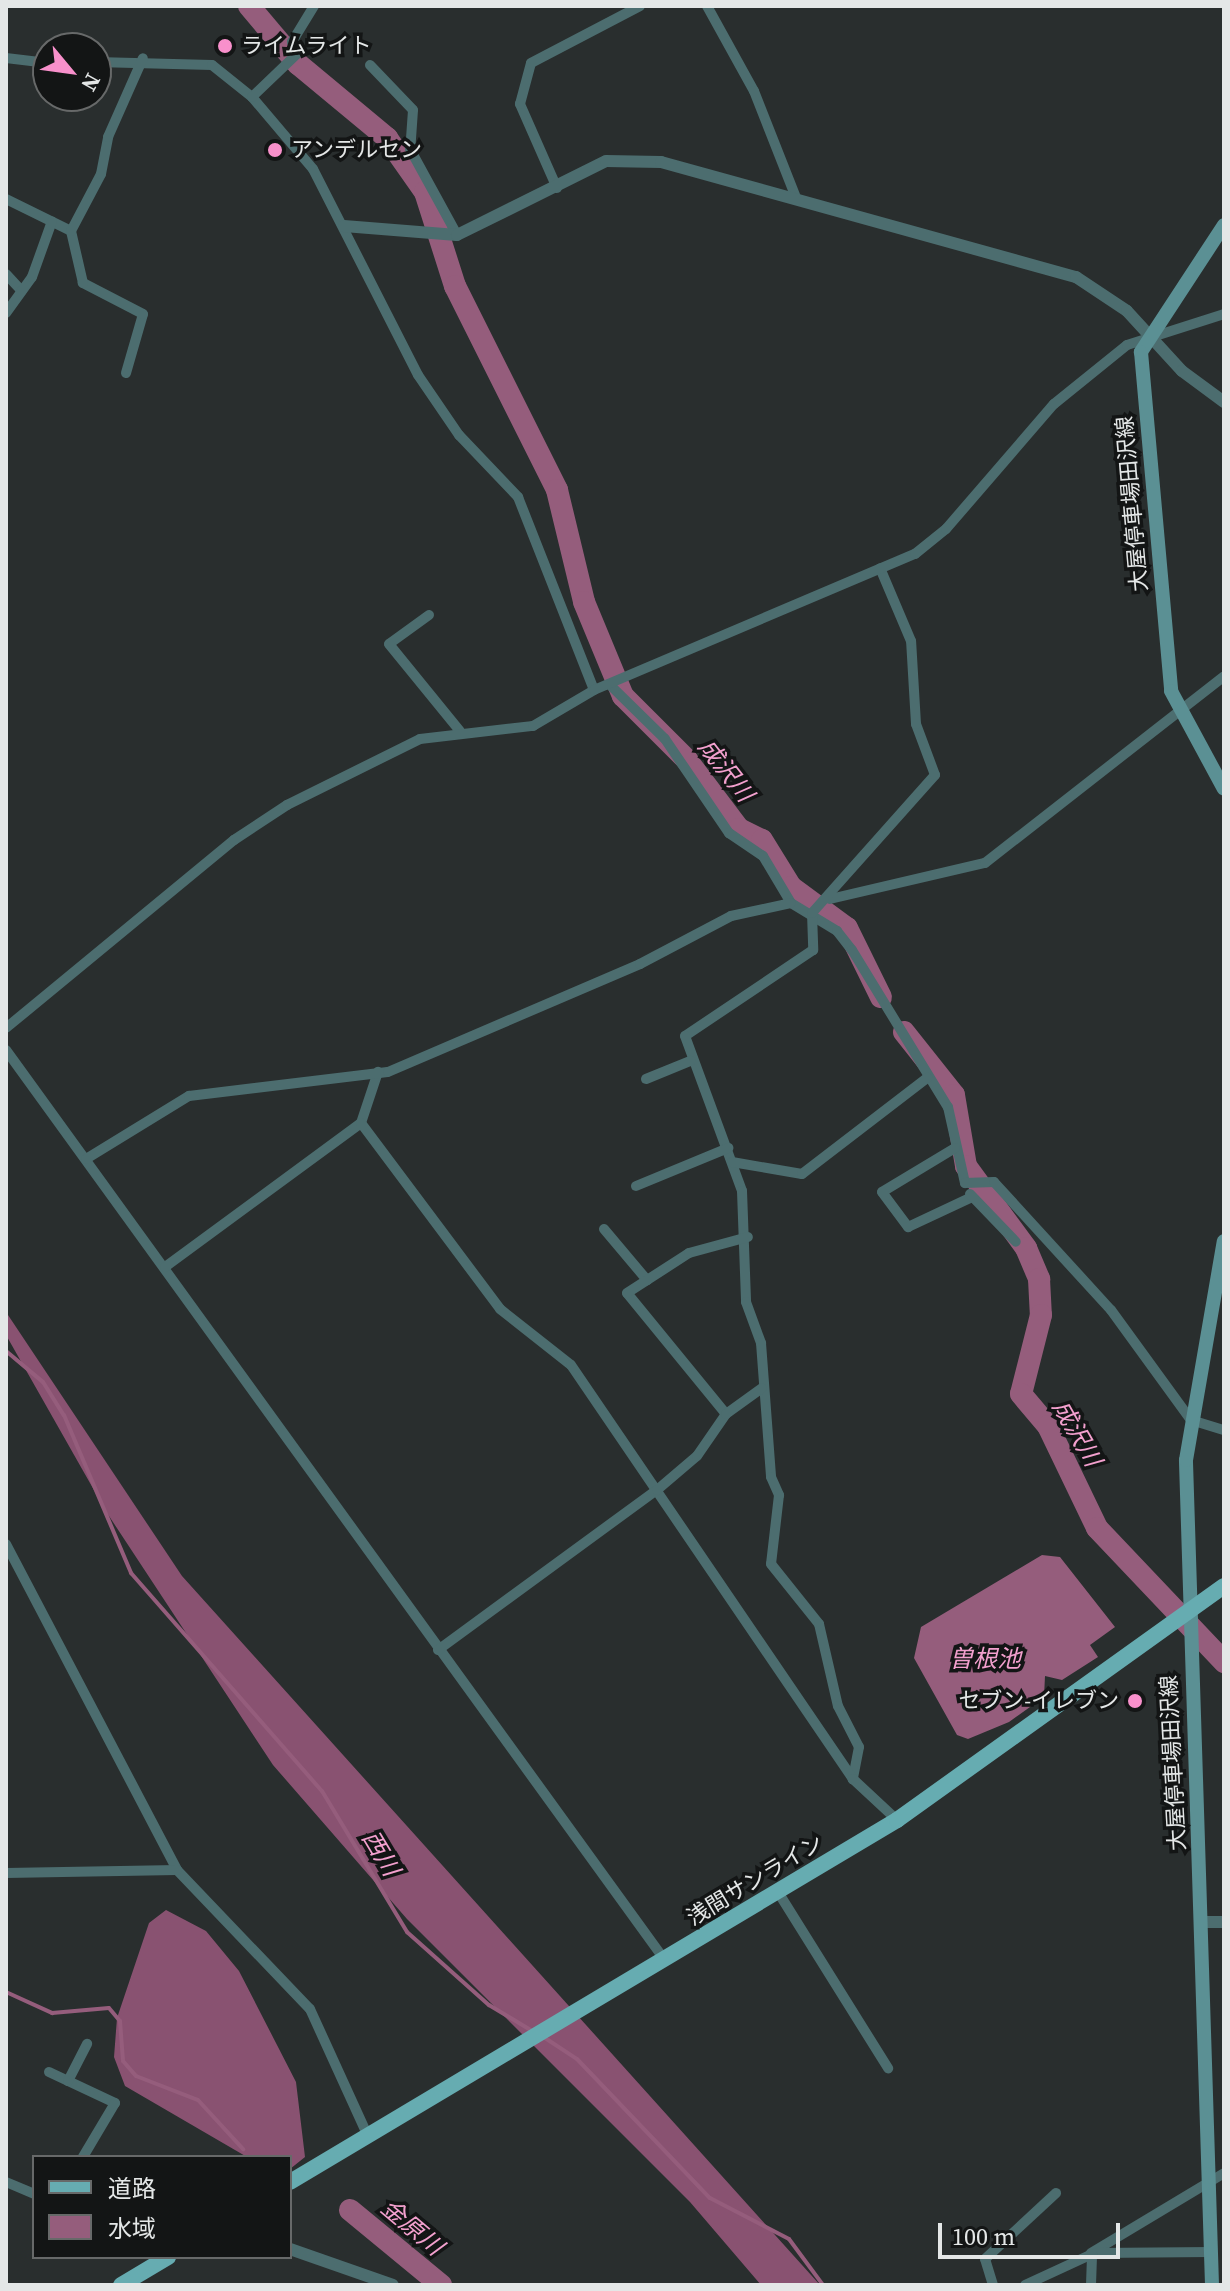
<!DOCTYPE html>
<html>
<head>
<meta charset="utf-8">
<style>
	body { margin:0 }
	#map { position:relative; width:1230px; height:2291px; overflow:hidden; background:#292e2e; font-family:"Source Serif 4","Noto Sans JP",serif }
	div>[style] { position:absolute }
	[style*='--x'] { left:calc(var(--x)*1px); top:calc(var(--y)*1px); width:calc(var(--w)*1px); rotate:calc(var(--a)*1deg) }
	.forest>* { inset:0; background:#895271 }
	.water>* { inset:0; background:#955d7c }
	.stream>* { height:4px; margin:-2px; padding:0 2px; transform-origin:2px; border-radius:2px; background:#955d7c }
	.river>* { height:22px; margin:-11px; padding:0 11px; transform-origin:11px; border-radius:11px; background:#955d7c }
	.minor>* { height:10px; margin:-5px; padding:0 5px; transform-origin:5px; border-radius:5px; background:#4c6d6f }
	.tertiary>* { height:12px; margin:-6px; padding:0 6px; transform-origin:6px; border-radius:6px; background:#4c6d6f }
	.secondary>* { height:14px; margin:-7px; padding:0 7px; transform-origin:7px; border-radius:7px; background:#5b9094 }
	.primary>* { height:16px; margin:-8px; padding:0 8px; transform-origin:8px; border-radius:8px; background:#66acb1 }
	.dots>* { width:22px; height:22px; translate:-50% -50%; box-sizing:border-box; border:4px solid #131515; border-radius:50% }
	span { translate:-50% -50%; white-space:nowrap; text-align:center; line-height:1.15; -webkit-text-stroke:7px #131515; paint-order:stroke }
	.poi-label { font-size:22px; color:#e4e7e7 }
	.left { translate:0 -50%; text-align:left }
	.right { translate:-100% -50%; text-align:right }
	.street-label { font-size:22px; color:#e4e7e7 }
	.water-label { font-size:24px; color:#f3a0ce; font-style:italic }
	.frame { position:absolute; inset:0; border:8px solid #e4e7e7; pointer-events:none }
	.legend { position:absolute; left:32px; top:2155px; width:260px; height:104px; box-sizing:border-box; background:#131515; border:2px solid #676969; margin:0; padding:10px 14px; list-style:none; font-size:24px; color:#e4e7e7 }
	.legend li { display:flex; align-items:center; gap:16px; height:40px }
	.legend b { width:40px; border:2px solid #676969 }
	.north { position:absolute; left:32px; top:32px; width:80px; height:80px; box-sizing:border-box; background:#131515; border:2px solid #676969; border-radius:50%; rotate:119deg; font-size:22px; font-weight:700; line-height:32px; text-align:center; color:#e4e7e7 }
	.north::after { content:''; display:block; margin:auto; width:28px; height:36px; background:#f890cb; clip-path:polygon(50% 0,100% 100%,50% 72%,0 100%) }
	.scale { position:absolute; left:938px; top:2223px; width:182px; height:36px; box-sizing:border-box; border:4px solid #e4e7e7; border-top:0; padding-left:10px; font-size:24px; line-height:28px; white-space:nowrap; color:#e4e7e7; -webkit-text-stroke:6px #131515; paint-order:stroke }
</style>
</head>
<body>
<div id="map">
	<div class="forest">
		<div style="clip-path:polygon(6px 1312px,182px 1576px,820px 2285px,761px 2285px,690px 2202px,407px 1919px,273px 1765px,107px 1513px,6px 1335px)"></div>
		<div style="clip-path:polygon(166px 1910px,206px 1931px,239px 1971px,296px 2082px,305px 2157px,290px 2169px,290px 2157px,247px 2157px,125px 2086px,114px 2057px,117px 2018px,149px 1923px)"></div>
	</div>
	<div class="water">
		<div style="clip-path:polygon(1042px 1555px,1060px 1557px,1115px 1627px,1090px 1645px,1098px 1657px,1062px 1680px,1045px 1676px,1044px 1697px,1009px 1722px,968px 1739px,957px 1735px,914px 1658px,921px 1627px)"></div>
	</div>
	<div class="stream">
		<div style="--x:6;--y:1351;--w:48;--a:40"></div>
		<div style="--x:43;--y:1382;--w:39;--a:58"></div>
		<div style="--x:64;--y:1415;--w:172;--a:67"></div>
		<div style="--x:131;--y:1573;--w:290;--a:48.8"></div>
		<div style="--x:322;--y:1791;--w:165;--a:58.9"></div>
		<div style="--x:407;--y:1932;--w:110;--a:41.7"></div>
		<div style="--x:489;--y:2005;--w:52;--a:31"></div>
		<div style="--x:6;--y:1992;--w:51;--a:24.5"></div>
		<div style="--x:52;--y:2013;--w:57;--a:-5"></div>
		<div style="--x:109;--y:2008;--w:17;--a:50"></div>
		<div style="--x:120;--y:2021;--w:40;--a:85.7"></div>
		<div style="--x:123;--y:2061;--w:20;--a:49"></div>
		<div style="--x:136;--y:2076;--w:66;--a:21.2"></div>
		<div style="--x:198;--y:2100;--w:67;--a:47.4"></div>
		<div style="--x:542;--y:2036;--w:42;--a:33.3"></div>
		<div style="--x:577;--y:2059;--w:192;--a:46.3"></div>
		<div style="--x:710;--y:2198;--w:89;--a:27.4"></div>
		<div style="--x:789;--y:2239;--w:57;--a:53.5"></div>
	</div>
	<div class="river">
		<div style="--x:249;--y:6;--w:76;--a:49.8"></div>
		<div style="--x:298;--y:64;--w:116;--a:39.7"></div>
		<div style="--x:387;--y:138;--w:66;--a:54.9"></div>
		<div style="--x:425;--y:192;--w:99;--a:72.3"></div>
		<div style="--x:455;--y:286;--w:228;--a:63.4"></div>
		<div style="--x:557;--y:490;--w:115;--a:76.4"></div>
		<div style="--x:584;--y:602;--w:102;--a:67.5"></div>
		<div style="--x:623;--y:696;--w:91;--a:45"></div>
		<div style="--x:687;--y:760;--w:86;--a:53"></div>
		<div style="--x:739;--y:829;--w:25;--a:26"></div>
		<div style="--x:762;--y:840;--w:55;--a:58.3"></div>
		<div style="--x:791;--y:887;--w:69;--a:36.2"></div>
		<div style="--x:847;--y:928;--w:77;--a:63.8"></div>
		<div style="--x:904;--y:1032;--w:80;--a:51.6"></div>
		<div style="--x:954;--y:1095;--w:72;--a:80.4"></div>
		<div style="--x:966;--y:1166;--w:102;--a:53.8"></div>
		<div style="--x:1026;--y:1248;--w:34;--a:67"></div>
		<div style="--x:1039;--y:1279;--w:36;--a:87"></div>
		<div style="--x:1041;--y:1315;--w:81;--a:104.2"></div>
		<div style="--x:1021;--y:1394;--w:42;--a:49.8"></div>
		<div style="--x:1048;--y:1426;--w:113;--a:64.3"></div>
		<div style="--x:1097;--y:1528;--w:185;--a:46.5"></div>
		<div style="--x:350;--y:2210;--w:118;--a:39.5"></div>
	</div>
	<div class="minor">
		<div style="--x:707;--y:6;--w:97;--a:61.1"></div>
		<div style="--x:754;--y:91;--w:117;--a:68.5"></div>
		<div style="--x:6;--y:58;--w:42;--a:6.8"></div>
		<div style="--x:96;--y:62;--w:116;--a:1.5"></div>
		<div style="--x:212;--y:65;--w:51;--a:38.7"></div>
		<div style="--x:252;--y:97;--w:94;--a:49.7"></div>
		<div style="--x:313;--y:169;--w:231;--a:63"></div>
		<div style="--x:418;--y:375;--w:73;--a:55.7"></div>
		<div style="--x:459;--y:435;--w:86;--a:46.4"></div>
		<div style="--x:518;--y:497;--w:207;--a:68.5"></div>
		<div style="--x:370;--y:65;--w:62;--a:46.3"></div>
		<div style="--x:413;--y:110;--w:39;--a:94"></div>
		<div style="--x:410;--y:149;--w:98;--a:61.3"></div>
		<div style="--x:252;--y:97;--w:66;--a:-43.8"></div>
		<div style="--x:300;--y:51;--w:12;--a:-132"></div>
		<div style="--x:292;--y:42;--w:42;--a:-58.6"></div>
		<div style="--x:557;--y:188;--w:92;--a:-113.8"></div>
		<div style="--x:520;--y:104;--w:42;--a:-75"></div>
		<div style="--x:531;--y:63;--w:123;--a:-27.6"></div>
		<div style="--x:6;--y:199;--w:72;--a:26.2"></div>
		<div style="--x:6;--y:274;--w:23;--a:47"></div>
		<div style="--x:6;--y:313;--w:44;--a:-54.2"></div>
		<div style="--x:32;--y:277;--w:59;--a:-70.3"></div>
		<div style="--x:126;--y:373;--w:61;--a:-73.9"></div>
		<div style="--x:143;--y:314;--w:68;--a:-152.7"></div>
		<div style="--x:83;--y:283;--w:53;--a:-103"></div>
		<div style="--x:71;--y:231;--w:64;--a:-62.2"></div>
		<div style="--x:101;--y:174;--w:38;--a:-79"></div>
		<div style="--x:108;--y:137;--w:86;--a:-66.1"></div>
		<div style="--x:429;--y:615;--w:49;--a:144.1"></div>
		<div style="--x:389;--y:644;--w:112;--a:50.8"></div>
		<div style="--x:609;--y:684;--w:78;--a:44.5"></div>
		<div style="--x:665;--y:739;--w:114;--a:55.8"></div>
		<div style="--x:729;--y:833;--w:41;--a:34.1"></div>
		<div style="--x:763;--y:856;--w:55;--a:59.2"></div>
		<div style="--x:791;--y:903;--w:54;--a:31.3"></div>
		<div style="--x:837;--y:931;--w:24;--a:52"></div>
		<div style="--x:852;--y:950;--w:184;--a:58.6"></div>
		<div style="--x:948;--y:1107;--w:78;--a:77.4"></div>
		<div style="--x:965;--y:1183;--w:29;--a:-2"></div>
		<div style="--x:994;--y:1182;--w:173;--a:47.6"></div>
		<div style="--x:1111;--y:1310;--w:136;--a:54"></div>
		<div style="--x:1191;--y:1420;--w:34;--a:17"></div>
		<div style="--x:830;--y:899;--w:159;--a:-13.1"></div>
		<div style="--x:985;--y:863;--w:303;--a:-38"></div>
		<div style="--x:812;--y:913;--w:37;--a:88"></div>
		<div style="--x:813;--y:950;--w:154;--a:146.1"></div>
		<div style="--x:685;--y:1036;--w:165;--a:69.8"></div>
		<div style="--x:742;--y:1191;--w:111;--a:87.9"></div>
		<div style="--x:746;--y:1302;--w:44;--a:69.9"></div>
		<div style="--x:761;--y:1343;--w:134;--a:85.7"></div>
		<div style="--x:771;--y:1477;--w:20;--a:66"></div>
		<div style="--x:779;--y:1495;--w:69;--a:96.6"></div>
		<div style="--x:771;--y:1564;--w:77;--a:51.3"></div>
		<div style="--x:819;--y:1624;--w:84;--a:77"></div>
		<div style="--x:838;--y:1706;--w:46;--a:62.9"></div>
		<div style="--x:859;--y:1747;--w:33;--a:101"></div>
		<div style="--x:812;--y:913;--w:185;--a:-48.3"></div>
		<div style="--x:935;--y:775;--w:54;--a:-110.4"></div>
		<div style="--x:916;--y:724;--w:83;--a:-93.4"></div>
		<div style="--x:911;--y:641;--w:79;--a:-113"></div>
		<div style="--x:6;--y:1028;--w:296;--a:-39.5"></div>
		<div style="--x:234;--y:840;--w:64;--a:-33.4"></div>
		<div style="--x:287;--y:805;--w:148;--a:-26.4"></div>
		<div style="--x:420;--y:739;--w:114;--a:-6.6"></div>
		<div style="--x:533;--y:726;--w:71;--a:-30.5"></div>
		<div style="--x:594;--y:690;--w:349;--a:-23"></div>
		<div style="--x:915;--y:554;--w:40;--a:-39"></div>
		<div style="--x:946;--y:529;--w:165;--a:-49.2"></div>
		<div style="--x:1054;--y:404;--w:94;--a:-38.9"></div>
		<div style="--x:1127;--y:345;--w:102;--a:-17.7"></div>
		<div style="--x:6;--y:1050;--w:1122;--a:54.1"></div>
		<div style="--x:646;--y:1079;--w:48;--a:-22.2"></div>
		<div style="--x:361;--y:1123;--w:54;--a:-71.6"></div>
		<div style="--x:955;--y:1148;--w:85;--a:148.9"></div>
		<div style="--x:882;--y:1192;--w:44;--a:53.4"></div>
		<div style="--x:908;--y:1227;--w:71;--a:-25.1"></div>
		<div style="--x:86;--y:1159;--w:121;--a:-31.5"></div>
		<div style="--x:189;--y:1096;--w:200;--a:-6.9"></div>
		<div style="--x:388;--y:1072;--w:274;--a:-23.2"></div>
		<div style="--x:640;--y:964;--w:103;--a:-27.8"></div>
		<div style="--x:731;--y:916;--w:61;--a:-12.2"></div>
		<div style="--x:732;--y:1162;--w:71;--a:9.7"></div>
		<div style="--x:802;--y:1174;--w:158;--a:-37.5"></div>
		<div style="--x:636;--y:1186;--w:100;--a:-22.4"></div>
		<div style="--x:970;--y:1194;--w:66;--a:46.2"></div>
		<div style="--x:604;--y:1229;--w:67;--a:49.9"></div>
		<div style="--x:165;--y:1267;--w:243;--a:-36.3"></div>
		<div style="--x:361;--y:1123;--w:232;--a:53.2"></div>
		<div style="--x:500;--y:1309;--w:90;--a:38.3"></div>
		<div style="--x:571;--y:1365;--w:501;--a:55.74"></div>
		<div style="--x:853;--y:1779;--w:60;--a:43"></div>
		<div style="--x:726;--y:1414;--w:156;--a:-129.3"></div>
		<div style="--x:627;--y:1293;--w:74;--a:-32.8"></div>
		<div style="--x:689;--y:1253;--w:61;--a:-15.2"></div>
		<div style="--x:6;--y:1544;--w:368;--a:62.3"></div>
		<div style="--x:177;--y:1870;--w:192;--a:46.3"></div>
		<div style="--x:310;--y:2009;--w:140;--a:65.5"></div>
		<div style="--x:438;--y:1650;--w:271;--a:-36.2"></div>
		<div style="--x:657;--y:1490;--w:52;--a:-40.4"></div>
		<div style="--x:697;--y:1456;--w:51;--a:-55.4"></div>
		<div style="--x:726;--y:1414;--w:44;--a:-35.8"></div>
		<div style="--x:6;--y:1873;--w:171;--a:-1"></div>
		<div style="--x:778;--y:1892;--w:208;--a:58"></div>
		<div style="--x:49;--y:2072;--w:73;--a:25.2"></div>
		<div style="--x:115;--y:2103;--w:63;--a:120.7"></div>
		<div style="--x:68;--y:2081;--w:42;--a:-62.8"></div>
		<div style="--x:6;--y:2182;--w:30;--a:23"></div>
		<div style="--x:1091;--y:2253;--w:155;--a:-31"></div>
		<div style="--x:1097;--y:2253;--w:114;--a:-0.5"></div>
		<div style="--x:993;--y:2285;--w:27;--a:-107"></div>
		<div style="--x:985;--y:2259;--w:97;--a:-42.9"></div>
		<div style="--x:1025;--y:2285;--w:74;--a:-24.8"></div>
		<div style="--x:1091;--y:2285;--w:31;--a:-88"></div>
	</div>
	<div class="tertiary">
		<div style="--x:344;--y:226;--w:113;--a:4.6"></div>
		<div style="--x:457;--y:235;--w:166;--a:-26.4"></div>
		<div style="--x:606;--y:161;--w:55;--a:1"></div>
		<div style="--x:661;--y:162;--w:431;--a:15.5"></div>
		<div style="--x:1076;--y:277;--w:61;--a:33.7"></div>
		<div style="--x:1127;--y:311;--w:81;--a:47.5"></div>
		<div style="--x:1182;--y:371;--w:52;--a:36.4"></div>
		<div style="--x:1203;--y:1922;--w:21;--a:0"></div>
		<div style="--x:290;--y:2249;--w:109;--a:19.3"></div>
	</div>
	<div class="secondary">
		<div style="--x:1224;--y:225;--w:152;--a:123.2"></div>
		<div style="--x:1141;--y:352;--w:340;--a:84.9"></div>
		<div style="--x:1171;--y:691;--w:111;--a:61.6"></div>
		<div style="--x:1212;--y:2285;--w:825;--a:-91.81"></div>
		<div style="--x:1186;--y:1460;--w:222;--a:-80.2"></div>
	</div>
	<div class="primary">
		<div style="--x:290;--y:2182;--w:707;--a:-30.81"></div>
		<div style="--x:897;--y:1820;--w:402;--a:-35.6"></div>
		<div style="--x:121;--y:2285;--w:55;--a:-30.8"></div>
	</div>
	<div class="dots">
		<div style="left:225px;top:46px;background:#f890cb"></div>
		<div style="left:275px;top:150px;background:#f890cb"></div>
		<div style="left:1135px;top:1701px;background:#f890cb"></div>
	</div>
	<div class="poi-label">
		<span class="left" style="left:241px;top:46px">ライムライト</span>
		<span class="left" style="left:291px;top:150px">アンデルセン</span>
		<span class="right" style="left:1119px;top:1701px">セブン-イレブン</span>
	</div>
	<div class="street-label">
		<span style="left:1132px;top:504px;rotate:-95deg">大屋停車場田沢線</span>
		<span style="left:1173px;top:1763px;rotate:-93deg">大屋停車場田沢線</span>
		<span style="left:755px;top:1880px;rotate:-31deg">浅間サンライン</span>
	</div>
	<div class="water-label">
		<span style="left:726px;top:770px;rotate:52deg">成沢川</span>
		<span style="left:1077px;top:1433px;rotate:60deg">成沢川</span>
		<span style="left:985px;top:1659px">曽根池</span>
		<span style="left:381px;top:1853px;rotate:59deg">西川</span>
		<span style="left:412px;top:2227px;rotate:40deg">金原川</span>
	</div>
	<div class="frame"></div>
	<ul class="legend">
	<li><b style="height:10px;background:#66acb1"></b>道路</li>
	<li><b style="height:22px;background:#955d7c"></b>水域</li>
	</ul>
	<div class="north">N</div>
	<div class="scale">100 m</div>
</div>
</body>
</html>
